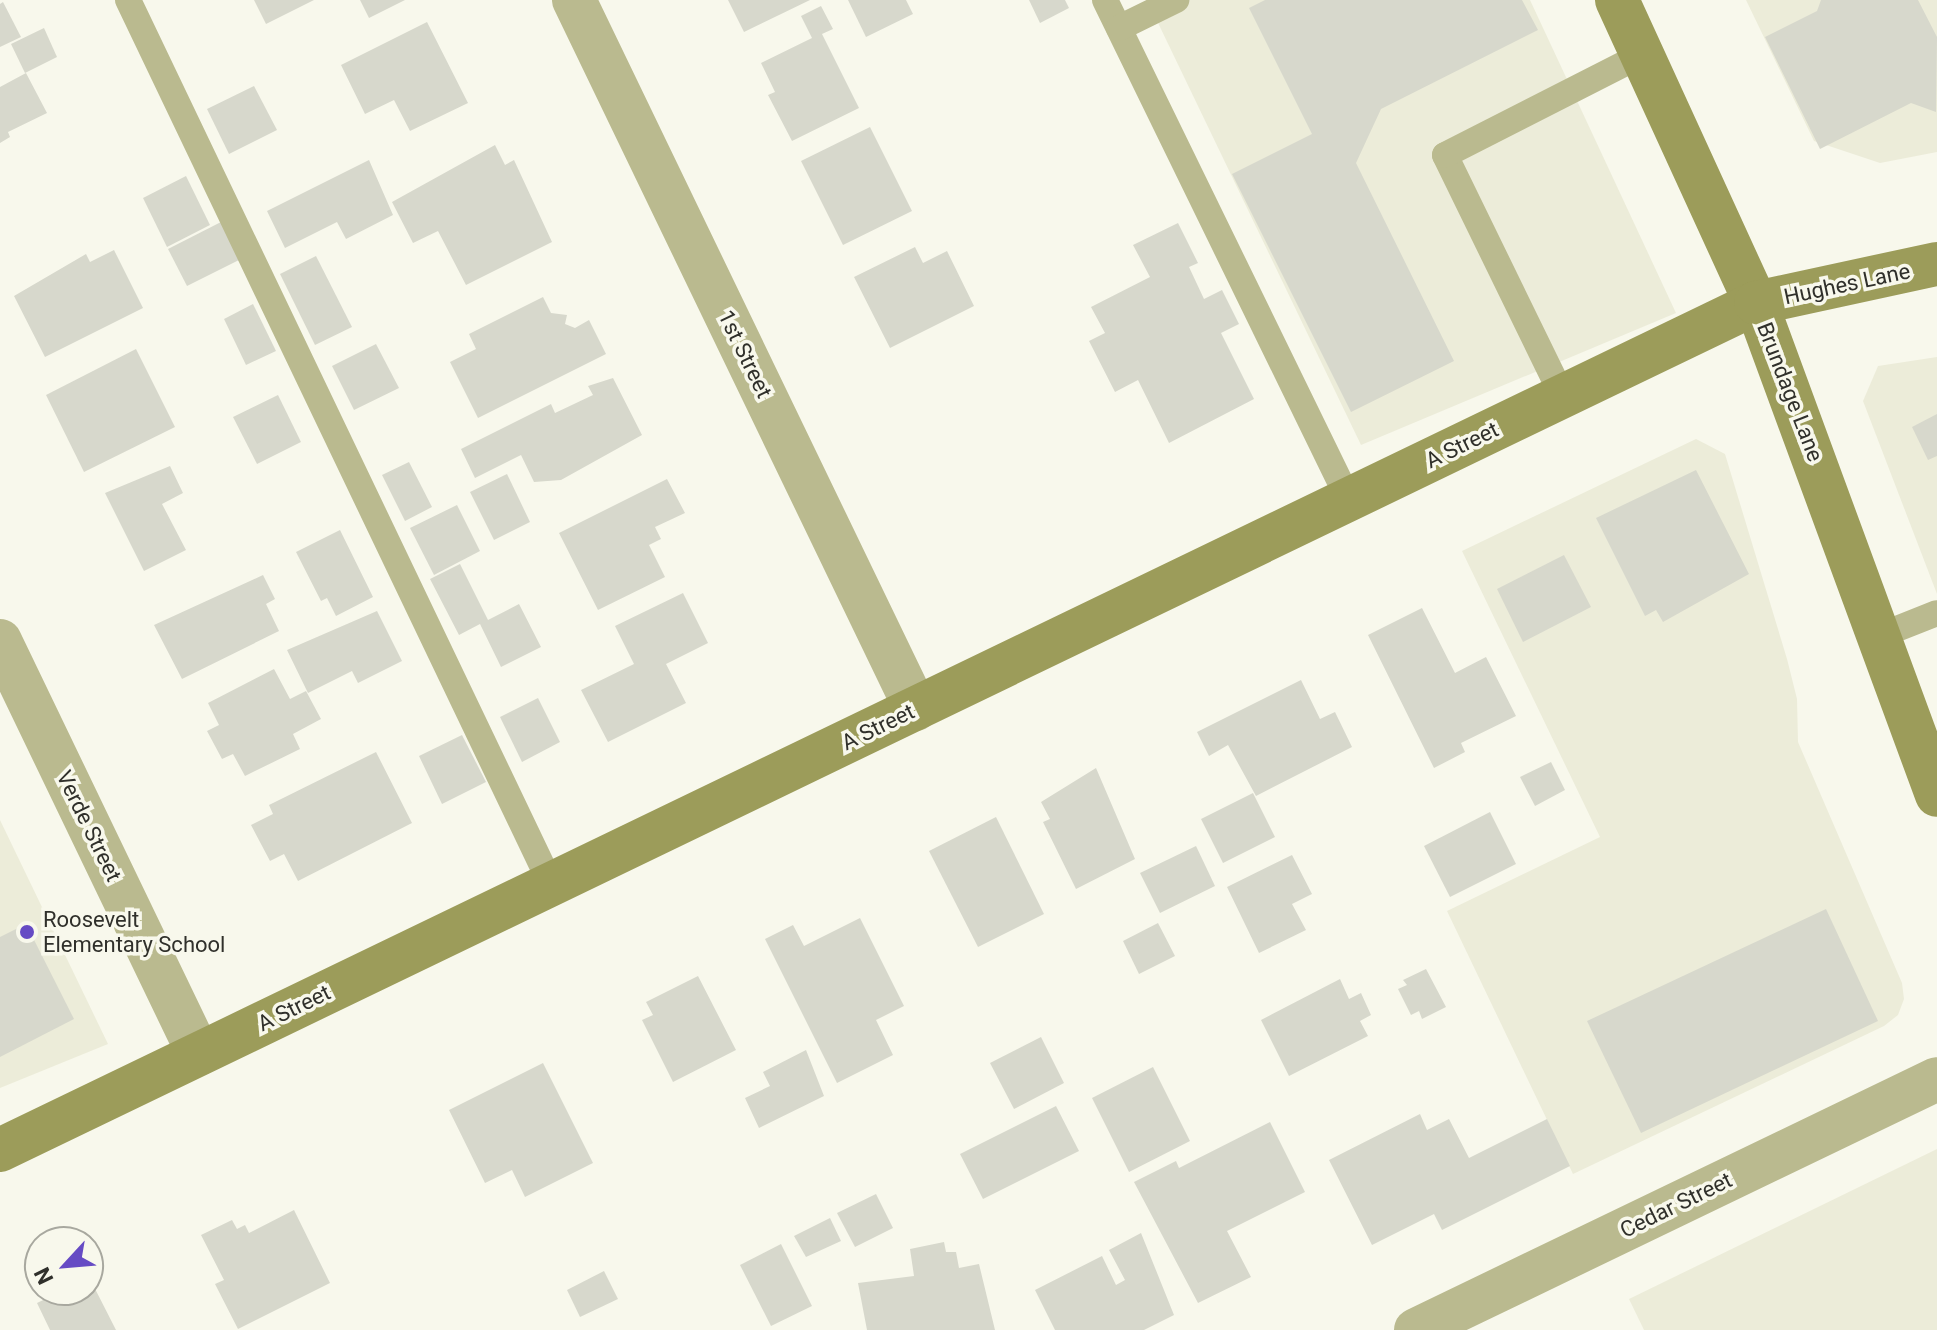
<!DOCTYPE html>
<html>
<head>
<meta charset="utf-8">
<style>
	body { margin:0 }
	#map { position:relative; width:1937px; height:1330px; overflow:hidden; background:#f8f8ec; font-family:Roboto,sans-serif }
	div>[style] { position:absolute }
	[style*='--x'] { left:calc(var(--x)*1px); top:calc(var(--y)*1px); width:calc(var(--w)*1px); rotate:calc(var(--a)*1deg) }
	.built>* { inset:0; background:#ececd9 }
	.building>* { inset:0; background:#d7d8cc }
	.lane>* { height:26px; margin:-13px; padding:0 13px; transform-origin:13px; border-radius:13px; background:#baba8f }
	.street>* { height:44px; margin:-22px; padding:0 22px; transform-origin:22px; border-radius:22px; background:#baba8f }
	.secondary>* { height:44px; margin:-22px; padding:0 22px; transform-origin:22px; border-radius:22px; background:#9c9c5a }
	.dots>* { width:22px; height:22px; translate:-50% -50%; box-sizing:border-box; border:4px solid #f8f8ec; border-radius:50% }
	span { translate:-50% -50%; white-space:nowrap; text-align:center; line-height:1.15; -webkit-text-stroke:7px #f8f8ec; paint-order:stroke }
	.street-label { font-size:22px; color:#30302b }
	.poi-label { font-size:22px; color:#30302b }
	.left { translate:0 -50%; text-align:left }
	.north { position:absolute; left:24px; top:1226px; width:80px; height:80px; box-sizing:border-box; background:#f8f8ec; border:2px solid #a8a89f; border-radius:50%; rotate:244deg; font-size:22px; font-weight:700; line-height:32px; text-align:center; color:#30302b }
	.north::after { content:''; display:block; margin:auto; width:28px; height:36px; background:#664bc4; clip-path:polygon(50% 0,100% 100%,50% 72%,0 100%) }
</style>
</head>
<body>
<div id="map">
	<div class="built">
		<div style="clip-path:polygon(1147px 0,1530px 0,1676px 313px,1361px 445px)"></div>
		<div style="clip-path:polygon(1746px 0,1937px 0,1937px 152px,1880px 163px,1814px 141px)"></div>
		<div style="clip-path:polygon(1937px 357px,1937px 594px,1863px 401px,1878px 366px)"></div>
		<div style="clip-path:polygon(1696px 439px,1725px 454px,1787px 659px,1797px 699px,1798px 742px,1902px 983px,1904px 999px,1898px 1015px,1884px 1026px,1573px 1174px,1447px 911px,1600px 837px,1462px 551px)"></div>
		<div style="clip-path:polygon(0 820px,108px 1044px,0 1088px)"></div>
		<div style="clip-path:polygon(1937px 1149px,1937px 1330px,1644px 1330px,1629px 1299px)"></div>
	</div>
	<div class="building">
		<div style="clip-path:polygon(254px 0,314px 0,266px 24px)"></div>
		<div style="clip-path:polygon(360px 0,405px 0,369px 18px)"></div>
		<div style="clip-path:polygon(728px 0,810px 0,744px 32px)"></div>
		<div style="clip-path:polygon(848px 0,906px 0,913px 14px,866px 37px)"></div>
		<div style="clip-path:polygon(1029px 0,1065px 0,1069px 8px,1040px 23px)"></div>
		<div style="clip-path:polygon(1265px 0,1522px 0,1538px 30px,1381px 109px,1356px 163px,1454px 361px,1351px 412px,1232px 174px,1312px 134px,1249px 8px)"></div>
		<div style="clip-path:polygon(1821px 0,1918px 0,1937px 37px,1936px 112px,1911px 103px,1820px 149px,1765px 37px,1817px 11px)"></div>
		<div style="clip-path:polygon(3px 2px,21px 37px,0 47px,0 4px)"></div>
		<div style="clip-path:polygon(821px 6px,833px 29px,822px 34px,859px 108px,792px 141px,768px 95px,775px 92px,761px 63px,812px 38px,801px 16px)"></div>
		<div style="clip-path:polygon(427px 22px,468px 103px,410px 131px,394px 100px,365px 114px,341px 65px)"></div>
		<div style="clip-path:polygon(44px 28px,57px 57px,25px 73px,11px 44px)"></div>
		<div style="clip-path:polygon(26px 73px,47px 113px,8px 132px,10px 137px,0 143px,0 87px)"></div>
		<div style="clip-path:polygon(254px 86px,277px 130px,229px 154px,207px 109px)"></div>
		<div style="clip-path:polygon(870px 127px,912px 211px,843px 245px,801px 161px)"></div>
		<div style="clip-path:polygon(495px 145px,505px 165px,514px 160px,552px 242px,466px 285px,438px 231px,413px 243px,392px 202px)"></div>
		<div style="clip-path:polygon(369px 160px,393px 215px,346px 239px,337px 222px,285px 248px,267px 211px)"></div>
		<div style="clip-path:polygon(186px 176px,210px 225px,167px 247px,143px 198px)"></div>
		<div style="clip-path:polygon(221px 222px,239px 260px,187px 286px,168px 249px)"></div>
		<div style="clip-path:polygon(1178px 223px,1198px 263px,1189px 267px,1204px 299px,1222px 290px,1239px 324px,1221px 333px,1254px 399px,1169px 443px,1138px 380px,1115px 392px,1089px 341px,1105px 333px,1091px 307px,1150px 277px,1133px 245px)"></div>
		<div style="clip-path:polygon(915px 247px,923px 263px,947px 251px,974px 306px,890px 348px,854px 277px)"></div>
		<div style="clip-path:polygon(114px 250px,143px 308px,45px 357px,14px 296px,86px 254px,90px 262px)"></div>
		<div style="clip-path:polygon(316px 256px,352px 327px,315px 345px,280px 274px)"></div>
		<div style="clip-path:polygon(543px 297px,551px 313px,567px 315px,565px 324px,575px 328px,589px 320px,606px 354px,478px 418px,450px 362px,476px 349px,469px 334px)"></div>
		<div style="clip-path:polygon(253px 304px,276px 351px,246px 365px,224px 319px)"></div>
		<div style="clip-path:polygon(376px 344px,399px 388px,354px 410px,332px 366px)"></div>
		<div style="clip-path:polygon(136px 349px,175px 427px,84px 472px,46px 395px)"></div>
		<div style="clip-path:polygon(613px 378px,642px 435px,561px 480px,534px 482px,521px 455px,475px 478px,461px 449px,551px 404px,555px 413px,593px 395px,588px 386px)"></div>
		<div style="clip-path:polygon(278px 395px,301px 442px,257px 464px,233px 417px)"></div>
		<div style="clip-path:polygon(1937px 414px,1937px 456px,1928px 460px,1912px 427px)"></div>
		<div style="clip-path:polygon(409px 462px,432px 507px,405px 521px,382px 475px)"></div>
		<div style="clip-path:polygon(170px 466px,183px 493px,162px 504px,186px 550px,144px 571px,105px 493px)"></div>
		<div style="clip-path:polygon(1696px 470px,1749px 574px,1663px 622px,1656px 610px,1645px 616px,1596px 518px)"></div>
		<div style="clip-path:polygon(507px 474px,530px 522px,494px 540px,470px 492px)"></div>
		<div style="clip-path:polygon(667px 479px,685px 513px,655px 527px,661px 539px,649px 545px,665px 577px,598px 610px,559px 533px)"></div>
		<div style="clip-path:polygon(457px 505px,480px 551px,434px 575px,410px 528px)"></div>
		<div style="clip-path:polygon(340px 530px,373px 597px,336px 616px,327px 598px,321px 601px,296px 552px)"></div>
		<div style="clip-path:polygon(1564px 555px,1591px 607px,1523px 642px,1497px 589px)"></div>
		<div style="clip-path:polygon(460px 564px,488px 620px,519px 604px,541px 647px,501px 667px,480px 624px,459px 635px,430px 579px)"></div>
		<div style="clip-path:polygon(263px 575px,275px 599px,266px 604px,279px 631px,182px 679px,154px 625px)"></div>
		<div style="clip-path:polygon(683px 593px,708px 643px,666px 664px,686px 703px,608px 742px,581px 690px,634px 664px,615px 626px)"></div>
		<div style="clip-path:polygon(1422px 608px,1455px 673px,1486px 657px,1516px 716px,1461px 743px,1465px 752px,1434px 768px,1368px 635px)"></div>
		<div style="clip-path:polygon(377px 611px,402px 661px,358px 683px,352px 671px,308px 693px,287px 650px)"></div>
		<div style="clip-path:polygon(274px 669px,290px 699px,306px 691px,321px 719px,293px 734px,300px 749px,245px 776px,233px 754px,222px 759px,207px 731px,219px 725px,208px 703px)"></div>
		<div style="clip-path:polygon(1301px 680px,1320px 719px,1335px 712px,1352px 747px,1256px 796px,1228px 745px,1209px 756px,1197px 732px)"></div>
		<div style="clip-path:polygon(538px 698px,560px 742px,522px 762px,500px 717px)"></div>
		<div style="clip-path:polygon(462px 735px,486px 782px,442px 804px,419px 756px)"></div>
		<div style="clip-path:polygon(376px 752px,412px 823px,298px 881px,284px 854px,270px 861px,251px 825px,273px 814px,269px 805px)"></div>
		<div style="clip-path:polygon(1551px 762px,1565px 790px,1535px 806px,1520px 777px)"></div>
		<div style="clip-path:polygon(1096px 768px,1135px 859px,1076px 889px,1043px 822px,1050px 819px,1041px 802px)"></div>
		<div style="clip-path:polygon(1253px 793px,1275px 837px,1223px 863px,1201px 819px)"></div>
		<div style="clip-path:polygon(1490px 812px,1516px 864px,1450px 897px,1424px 846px)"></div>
		<div style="clip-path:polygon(996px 817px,1044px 914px,978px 947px,929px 851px)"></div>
		<div style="clip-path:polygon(1196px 846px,1215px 886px,1160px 913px,1140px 873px)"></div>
		<div style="clip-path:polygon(1292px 855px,1312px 894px,1292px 904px,1306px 930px,1259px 953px,1227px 887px)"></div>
		<div style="clip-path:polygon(1826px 909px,1878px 1021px,1641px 1133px,1587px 1021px)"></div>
		<div style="clip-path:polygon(860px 918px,904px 1006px,876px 1020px,893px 1055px,837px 1083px,765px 939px,793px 925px,804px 946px)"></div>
		<div style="clip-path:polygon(1158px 923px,1175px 956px,1139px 974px,1123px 941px)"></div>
		<div style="clip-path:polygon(26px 924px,74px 1019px,0 1057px,0 937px)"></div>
		<div style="clip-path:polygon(1426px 969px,1446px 1007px,1422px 1019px,1419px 1011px,1411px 1015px,1398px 989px,1407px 985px,1403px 980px)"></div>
		<div style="clip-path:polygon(698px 976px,736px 1050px,673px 1082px,642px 1020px,653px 1015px,646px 1002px)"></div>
		<div style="clip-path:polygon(1340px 979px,1349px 999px,1361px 993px,1371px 1015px,1360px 1021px,1368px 1036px,1289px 1076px,1261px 1020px)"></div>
		<div style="clip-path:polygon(1041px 1037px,1064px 1083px,1014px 1109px,990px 1063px)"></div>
		<div style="clip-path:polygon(806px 1050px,824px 1096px,759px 1128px,745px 1098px,770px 1086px,763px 1072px)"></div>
		<div style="clip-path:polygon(543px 1063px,593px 1163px,525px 1197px,512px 1170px,485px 1183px,449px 1110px)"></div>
		<div style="clip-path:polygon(1153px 1067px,1190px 1141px,1129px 1172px,1092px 1098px)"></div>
		<div style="clip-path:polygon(1056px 1106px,1079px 1151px,983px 1199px,960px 1154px)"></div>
		<div style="clip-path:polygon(1420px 1114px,1427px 1130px,1449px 1119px,1469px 1158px,1547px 1119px,1570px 1166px,1442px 1230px,1434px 1214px,1372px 1245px,1329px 1160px)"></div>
		<div style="clip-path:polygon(1270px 1122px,1305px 1192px,1227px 1231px,1251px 1277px,1198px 1303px,1134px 1182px,1176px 1161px,1179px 1168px)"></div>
		<div style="clip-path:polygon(876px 1194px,893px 1228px,855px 1247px,837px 1213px)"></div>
		<div style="clip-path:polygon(294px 1210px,330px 1283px,238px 1329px,215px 1284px,224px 1280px,201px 1235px,232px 1220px,237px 1229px,245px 1225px,249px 1233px)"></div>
		<div style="clip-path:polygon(830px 1218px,841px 1241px,806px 1257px,794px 1236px)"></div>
		<div style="clip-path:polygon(1141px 1233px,1174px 1315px,1144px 1330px,1055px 1330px,1035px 1290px,1102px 1256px,1116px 1285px,1125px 1280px,1109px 1250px)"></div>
		<div style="clip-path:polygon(944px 1242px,946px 1252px,956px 1252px,959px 1268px,979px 1264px,995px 1330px,867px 1330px,858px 1283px,914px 1276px,910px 1249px)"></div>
		<div style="clip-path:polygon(781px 1244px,812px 1306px,771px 1326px,740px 1265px)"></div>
		<div style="clip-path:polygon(604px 1271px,618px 1299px,580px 1317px,567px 1290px)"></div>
		<div style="clip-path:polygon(88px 1275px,116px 1330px,50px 1330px,37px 1303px,64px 1290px,88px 1290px)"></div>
	</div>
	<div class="lane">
		<div style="--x:128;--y:0;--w:980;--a:64.43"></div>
		<div style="--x:1105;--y:0;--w:556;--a:63.99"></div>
		<div style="--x:1119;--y:28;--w:64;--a:-26.2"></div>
		<div style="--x:1563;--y:397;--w:269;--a:-116"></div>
		<div style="--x:1445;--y:155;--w:222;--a:-27"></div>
		<div style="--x:1879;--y:636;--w:62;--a:-21.6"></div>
	</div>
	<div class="street">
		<div style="--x:574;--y:0;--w:787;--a:64.25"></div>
		<div style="--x:0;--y:641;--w:458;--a:64.3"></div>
		<div style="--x:1416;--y:1330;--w:578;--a:-25.72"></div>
	</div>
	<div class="secondary">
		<div style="--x:1617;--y:0;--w:333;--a:65.4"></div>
		<div style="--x:1756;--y:303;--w:524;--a:69.8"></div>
		<div style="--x:0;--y:1150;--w:1950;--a:-25.75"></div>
		<div style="--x:1756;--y:303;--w:185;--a:-12.2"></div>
	</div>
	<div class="dots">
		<div style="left:27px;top:932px;background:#664bc4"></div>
	</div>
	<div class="street-label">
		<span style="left:1847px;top:284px;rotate:-12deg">Hughes Lane</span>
		<span style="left:745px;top:354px;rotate:64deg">1st Street</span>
		<span style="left:1790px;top:392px;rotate:69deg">Brundage Lane</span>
		<span style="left:1462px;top:445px;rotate:-26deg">A Street</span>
		<span style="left:878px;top:727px;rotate:-26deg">A Street</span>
		<span style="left:89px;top:826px;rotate:64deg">Verde Street</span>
		<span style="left:294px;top:1008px;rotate:-26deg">A Street</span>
		<span style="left:1676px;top:1205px;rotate:-26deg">Cedar Street</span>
	</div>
	<div class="poi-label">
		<span class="left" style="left:43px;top:932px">Roosevelt<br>Elementary School</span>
	</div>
	<div class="north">N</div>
</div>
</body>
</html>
